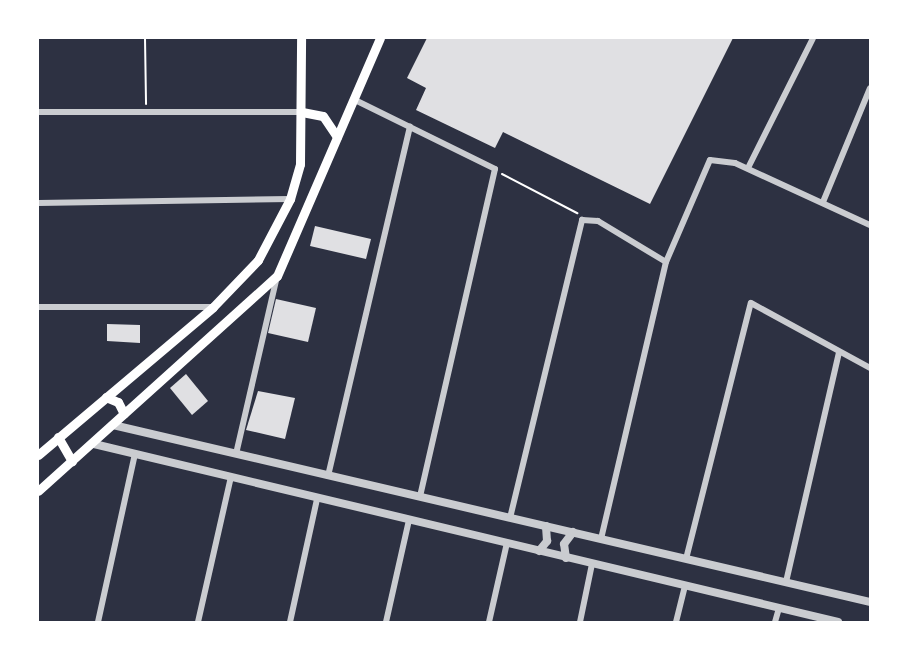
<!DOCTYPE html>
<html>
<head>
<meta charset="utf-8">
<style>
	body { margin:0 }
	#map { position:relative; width:908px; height:660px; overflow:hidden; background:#2d3142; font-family:"Varela Round",sans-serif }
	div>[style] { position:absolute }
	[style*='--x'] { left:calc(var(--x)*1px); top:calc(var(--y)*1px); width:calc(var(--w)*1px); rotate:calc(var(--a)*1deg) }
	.building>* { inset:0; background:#e0e0e3 }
	.path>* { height:2px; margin:-1px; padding:0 1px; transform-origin:1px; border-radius:1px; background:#fff }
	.minor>* { height:6px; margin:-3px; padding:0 3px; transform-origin:3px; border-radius:3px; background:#caccd0 }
	.tertiary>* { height:8px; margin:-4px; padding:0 4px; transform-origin:4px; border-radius:4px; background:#caccd0 }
	.primary>* { height:9px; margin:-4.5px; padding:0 4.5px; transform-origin:4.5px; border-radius:4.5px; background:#fff }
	span { translate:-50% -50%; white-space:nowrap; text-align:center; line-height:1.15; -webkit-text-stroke:4.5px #fff; paint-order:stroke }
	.frame { position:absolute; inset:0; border:39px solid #fff; pointer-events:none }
</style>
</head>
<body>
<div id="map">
	<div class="building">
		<div style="clip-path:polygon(427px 38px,733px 38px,650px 204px,503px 132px,495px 148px,416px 110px,426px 88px,407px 78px)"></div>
		<div style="clip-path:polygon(315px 226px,371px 239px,366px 259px,310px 246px)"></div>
		<div style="clip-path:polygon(276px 299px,316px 308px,308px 342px,268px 333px)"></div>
		<div style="clip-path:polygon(107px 324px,140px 325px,140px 343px,107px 341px)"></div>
		<div style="clip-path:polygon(186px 374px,208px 401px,192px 415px,170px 388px)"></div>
		<div style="clip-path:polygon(258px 391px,295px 398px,285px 439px,246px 430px)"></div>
	</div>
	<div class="path">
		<div style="--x:145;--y:38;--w:66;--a:89.1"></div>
		<div style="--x:502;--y:174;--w:85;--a:27.5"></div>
	</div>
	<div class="minor">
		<div style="--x:355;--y:100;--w:156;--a:26.2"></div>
		<div style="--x:495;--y:169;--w:336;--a:102.9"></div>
		<div style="--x:38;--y:112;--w:264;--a:0"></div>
		<div style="--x:748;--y:168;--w:145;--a:-63.4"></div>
		<div style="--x:823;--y:202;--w:123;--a:-67.6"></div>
		<div style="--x:38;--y:203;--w:252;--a:-0.9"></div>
		<div style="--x:38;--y:307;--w:175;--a:0"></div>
		<div style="--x:236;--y:454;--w:183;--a:-77"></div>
		<div style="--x:328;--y:476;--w:359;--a:-76.8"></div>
		<div style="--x:510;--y:518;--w:307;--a:-76.4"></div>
		<div style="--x:582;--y:220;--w:16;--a:4"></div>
		<div style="--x:598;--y:221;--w:79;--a:31.1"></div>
		<div style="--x:601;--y:539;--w:285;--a:-76.8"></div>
		<div style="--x:666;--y:262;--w:111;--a:-66.7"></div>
		<div style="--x:710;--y:160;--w:25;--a:7"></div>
		<div style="--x:735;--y:163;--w:149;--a:24.7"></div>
		<div style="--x:686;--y:559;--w:264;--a:-75.8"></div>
		<div style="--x:751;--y:303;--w:136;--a:28.6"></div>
		<div style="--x:786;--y:582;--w:236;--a:-77"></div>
		<div style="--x:98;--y:622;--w:172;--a:-77.6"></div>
		<div style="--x:198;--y:622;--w:149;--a:-77.2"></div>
		<div style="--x:290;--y:622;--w:126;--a:-77.6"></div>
		<div style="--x:386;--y:622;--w:105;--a:-77.3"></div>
		<div style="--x:489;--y:622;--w:81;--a:-77.2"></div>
		<div style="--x:580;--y:622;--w:59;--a:-78.3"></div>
		<div style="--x:676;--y:622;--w:37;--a:-76"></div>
		<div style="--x:775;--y:622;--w:15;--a:-74"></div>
	</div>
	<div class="tertiary">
		<div style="--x:113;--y:425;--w:777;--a:13.16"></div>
		<div style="--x:94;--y:444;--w:765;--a:13.45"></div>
		<div style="--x:539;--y:551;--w:13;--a:-51"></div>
		<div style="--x:547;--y:541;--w:15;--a:-94"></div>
		<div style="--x:566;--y:558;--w:14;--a:-98"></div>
		<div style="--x:564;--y:544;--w:15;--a:-53"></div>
	</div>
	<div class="primary">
		<div style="--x:302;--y:112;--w:21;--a:11"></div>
		<div style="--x:323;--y:116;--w:25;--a:56"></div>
		<div style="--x:106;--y:397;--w:13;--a:23"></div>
		<div style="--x:118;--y:402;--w:13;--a:63"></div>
		<div style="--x:58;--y:437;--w:28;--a:60"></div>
		<div style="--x:38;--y:455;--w:229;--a:-40.2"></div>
		<div style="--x:213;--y:307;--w:65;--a:-46.2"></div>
		<div style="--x:258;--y:260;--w:69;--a:-62.3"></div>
		<div style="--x:290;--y:199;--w:36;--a:-74"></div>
		<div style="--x:300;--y:164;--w:126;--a:-89.5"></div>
		<div style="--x:38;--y:491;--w:321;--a:-42"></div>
		<div style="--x:277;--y:276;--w:259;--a:-66.6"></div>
	</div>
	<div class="frame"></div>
</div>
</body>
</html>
